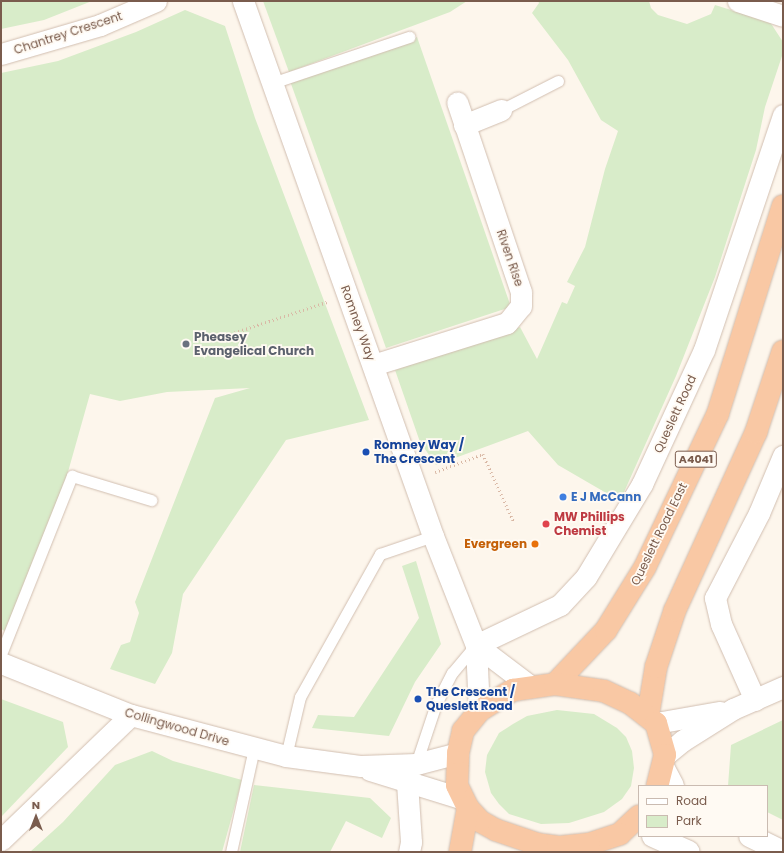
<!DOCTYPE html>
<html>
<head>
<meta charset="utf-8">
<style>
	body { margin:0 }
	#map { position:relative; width:784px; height:853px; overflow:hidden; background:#fdf6ec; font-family:Poppins,sans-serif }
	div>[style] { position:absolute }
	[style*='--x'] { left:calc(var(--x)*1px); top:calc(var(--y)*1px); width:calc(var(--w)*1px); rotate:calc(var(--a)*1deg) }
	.green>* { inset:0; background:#d8ecc9 }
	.path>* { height:2.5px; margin-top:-1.25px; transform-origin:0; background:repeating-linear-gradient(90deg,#d9b8a5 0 1px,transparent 0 4px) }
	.roads { filter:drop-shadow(0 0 1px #d1beb0) drop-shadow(0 0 1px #d1beb0) }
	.service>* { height:11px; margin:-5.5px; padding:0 5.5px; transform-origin:5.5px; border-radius:5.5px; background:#fff }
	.minor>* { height:21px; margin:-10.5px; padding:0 10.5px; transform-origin:10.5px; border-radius:10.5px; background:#fff }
	.secondary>* { height:22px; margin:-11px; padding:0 11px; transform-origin:11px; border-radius:11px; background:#fff }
	.trunk>* { height:22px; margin:-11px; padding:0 11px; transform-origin:11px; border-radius:11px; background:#f9c8a4 }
	.dots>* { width:11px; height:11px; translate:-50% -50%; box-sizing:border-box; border:2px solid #fffaf3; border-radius:50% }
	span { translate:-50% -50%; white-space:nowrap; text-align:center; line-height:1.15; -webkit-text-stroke:3.5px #fffaf3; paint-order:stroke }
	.shield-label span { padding:1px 3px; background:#fffaf3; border:1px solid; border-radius:3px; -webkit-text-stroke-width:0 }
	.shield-label { font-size:11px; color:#7a5c4d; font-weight:700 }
	.street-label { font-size:12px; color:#7a5c4d }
	.worship-label { font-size:12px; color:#5b616d; font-weight:700 }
	.left { translate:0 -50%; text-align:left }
	.transit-label { font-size:12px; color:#164399; font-weight:700 }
	.shop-label { font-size:12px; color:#366cbe; font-weight:700 }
	.health-label { font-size:12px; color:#be3a42; font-weight:700 }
	.food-label { font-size:12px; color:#c56008; font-weight:700 }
	.right { translate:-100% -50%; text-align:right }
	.frame { position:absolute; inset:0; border:2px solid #7a5c4d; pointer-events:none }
	.legend { position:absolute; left:638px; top:785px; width:130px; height:52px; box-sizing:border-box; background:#fffaf3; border:1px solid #cabbb1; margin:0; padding:5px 7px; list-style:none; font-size:12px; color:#7a5c4d }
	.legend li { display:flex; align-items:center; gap:8px; height:20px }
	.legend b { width:20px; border:1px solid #cabbb1 }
	.north { position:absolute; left:16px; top:797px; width:40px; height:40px; -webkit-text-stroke:3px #fffaf3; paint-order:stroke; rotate:0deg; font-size:11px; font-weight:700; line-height:16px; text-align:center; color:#7a5c4d }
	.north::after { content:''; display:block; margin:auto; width:14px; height:18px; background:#7a5c4d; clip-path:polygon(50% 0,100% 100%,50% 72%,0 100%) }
</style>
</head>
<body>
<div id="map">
	<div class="green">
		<div style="clip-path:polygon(1px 1px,92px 1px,44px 20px,1px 29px)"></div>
		<div style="clip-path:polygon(263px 1px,467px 1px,450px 12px,289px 72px)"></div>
		<div style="clip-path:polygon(538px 1px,649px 1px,651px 8px,658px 15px,687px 24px,711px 14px,715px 5px,770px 22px,783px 42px,782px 56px,765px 107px,756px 150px,715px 277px,676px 376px,620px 501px,558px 465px,528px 431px,436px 465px,420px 442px,395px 370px,520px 327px,537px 359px,562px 302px,567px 304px,575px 286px,567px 282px,585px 247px,605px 169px,618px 131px,601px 120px,568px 60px,532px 13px,539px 3px)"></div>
		<div style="clip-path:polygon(185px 10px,225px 26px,255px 118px,369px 420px,286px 440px,183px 594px,172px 653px,155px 684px,110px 669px,121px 645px,130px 642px,139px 613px,135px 602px,215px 398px,250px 388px,167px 392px,120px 401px,90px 394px,66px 479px,5px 631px,1px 629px,1px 73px,58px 61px,136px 32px)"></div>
		<div style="clip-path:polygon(417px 37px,511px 307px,386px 348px,290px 81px)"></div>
		<div style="clip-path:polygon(416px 561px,441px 644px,415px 682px,389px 736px,312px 728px,318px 715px,354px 717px,419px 618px,402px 566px)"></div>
		<div style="clip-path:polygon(1px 699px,63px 722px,68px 747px,1px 817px)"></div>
		<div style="clip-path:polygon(557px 710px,594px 714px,617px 728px,626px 737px,632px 751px,634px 768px,631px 786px,622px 799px,604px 812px,569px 823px,541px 824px,509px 814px,499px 804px,491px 793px,485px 772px,487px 755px,499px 733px,513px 724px,527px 716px)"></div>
		<div style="clip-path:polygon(783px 720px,783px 820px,767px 812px,767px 786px,728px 786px,731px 745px)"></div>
		<div style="clip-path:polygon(152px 751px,173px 761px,242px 780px,222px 852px,30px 852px,63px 822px,115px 765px)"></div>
		<div style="clip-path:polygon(254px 785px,370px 798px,391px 818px,382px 838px,346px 821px,330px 852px,240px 852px)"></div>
	</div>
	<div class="path">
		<div style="--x:227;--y:335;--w:105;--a:-18.3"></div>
		<div style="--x:435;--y:472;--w:51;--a:-20.6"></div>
		<div style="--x:483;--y:454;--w:75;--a:65.5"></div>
	</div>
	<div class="roads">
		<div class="service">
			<div style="--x:272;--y:83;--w:145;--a:-18.6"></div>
			<div style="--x:501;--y:110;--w:64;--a:-27"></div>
			<div style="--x:1;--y:654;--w:192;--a:-68.3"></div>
			<div style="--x:72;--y:476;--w:83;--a:16.9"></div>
			<div style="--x:286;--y:756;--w:61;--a:-76.7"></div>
			<div style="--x:300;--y:697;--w:164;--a:-60.8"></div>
			<div style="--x:380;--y:554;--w:56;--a:-18.8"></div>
			<div style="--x:416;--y:764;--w:63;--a:-71.6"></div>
			<div style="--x:436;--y:704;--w:35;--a:-63"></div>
			<div style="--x:452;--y:673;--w:35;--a:-50"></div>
			<div style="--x:231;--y:852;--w:107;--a:-77.5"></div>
		</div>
		<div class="minor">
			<div style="--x:243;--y:1;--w:568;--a:70.45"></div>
			<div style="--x:433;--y:536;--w:117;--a:68.5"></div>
			<div style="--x:476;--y:645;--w:66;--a:87.4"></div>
			<div style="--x:738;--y:1;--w:47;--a:18.4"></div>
			<div style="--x:1;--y:54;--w:103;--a:-16.3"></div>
			<div style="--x:100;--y:25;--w:61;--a:-23.2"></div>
			<div style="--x:464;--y:125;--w:40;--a:-22"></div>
			<div style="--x:373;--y:365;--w:140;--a:-17.4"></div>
			<div style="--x:507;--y:323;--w:22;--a:-51"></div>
			<div style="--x:521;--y:306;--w:14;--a:-90"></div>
			<div style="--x:521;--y:292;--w:200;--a:-108.6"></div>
			<div style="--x:476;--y:645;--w:93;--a:-25.5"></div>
			<div style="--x:560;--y:605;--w:38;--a:-47"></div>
			<div style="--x:586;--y:577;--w:109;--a:-58.9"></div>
			<div style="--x:642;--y:484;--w:148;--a:-65.2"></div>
			<div style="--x:704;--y:350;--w:248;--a:-71.4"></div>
			<div style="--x:476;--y:645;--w:68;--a:37.2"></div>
			<div style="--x:1;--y:663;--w:140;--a:21.8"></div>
			<div style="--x:131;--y:715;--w:160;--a:14.8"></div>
			<div style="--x:286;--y:756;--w:76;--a:7.6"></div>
			<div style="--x:361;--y:766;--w:55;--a:-2.1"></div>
			<div style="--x:416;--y:764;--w:43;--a:-14.7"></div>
			<div style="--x:755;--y:700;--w:83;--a:-114.1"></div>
			<div style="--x:721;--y:624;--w:27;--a:-103"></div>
			<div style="--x:715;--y:598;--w:96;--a:-62.6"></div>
			<div style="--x:759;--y:513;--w:62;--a:-67.2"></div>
			<div style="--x:656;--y:723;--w:65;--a:-9.8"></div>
			<div style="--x:665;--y:755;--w:22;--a:-39"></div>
			<div style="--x:682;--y:741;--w:60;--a:-32.1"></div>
			<div style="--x:733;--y:709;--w:55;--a:-23.7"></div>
			<div style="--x:370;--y:770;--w:97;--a:17.3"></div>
			<div style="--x:407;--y:783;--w:59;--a:86.1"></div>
			<div style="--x:411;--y:842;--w:10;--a:101"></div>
			<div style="--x:1;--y:840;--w:180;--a:-43.9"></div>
		</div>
		<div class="secondary">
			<div style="--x:663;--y:767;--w:21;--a:62"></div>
			<div style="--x:653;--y:836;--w:39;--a:24"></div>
			<div style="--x:750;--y:836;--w:37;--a:26"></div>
		</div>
		<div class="trunk">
			<div style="--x:555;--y:684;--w:74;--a:-46.6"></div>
			<div style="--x:606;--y:630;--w:74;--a:-58.2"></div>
			<div style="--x:645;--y:567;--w:170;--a:-64.6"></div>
			<div style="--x:718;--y:413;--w:217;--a:-72.6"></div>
			<div style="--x:648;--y:715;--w:49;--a:-80.5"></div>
			<div style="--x:656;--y:667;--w:60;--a:-71.6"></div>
			<div style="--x:675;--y:610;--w:196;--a:-65.5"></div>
			<div style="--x:756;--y:432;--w:85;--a:-71.6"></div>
			<div style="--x:639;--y:816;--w:26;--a:137"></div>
			<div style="--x:620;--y:834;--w:33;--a:162"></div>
			<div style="--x:589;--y:844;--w:31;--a:174"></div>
			<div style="--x:558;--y:847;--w:21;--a:-172"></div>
			<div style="--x:537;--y:844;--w:43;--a:-161.1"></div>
			<div style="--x:496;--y:830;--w:18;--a:-151"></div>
			<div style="--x:480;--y:821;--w:18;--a:-133"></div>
			<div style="--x:468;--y:808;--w:25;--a:-116"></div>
			<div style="--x:457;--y:785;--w:32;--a:-88"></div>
			<div style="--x:458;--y:753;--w:23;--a:-77"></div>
			<div style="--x:463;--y:731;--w:26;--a:-51"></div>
			<div style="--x:479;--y:711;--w:40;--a:-32"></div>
			<div style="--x:513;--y:690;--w:42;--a:-8.1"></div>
			<div style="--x:555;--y:684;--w:49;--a:8.1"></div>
			<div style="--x:604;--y:691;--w:29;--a:25"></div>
			<div style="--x:630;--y:703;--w:33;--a:38"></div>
			<div style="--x:656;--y:723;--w:33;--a:74"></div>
			<div style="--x:665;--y:755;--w:32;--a:104"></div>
			<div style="--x:460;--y:852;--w:45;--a:-79.7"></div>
		</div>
	</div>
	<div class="dots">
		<div style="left:186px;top:344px;background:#6b7280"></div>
		<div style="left:366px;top:452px;background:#1a4fb4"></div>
		<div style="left:563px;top:497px;background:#3f7fe0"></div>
		<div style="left:546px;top:524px;background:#e0444e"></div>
		<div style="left:535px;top:544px;background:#e8710a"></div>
		<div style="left:418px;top:699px;background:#1a4fb4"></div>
	</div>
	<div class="shield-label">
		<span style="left:696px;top:459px">A4041</span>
	</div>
	<div class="street-label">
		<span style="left:68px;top:33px;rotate:-18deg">Chantrey Crescent</span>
		<span style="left:510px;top:258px;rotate:71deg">Riven Rise</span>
		<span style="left:358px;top:323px;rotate:70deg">Romney Way</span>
		<span style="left:675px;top:414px;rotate:-65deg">Queslett Road</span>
		<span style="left:659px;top:534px;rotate:-64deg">Queslett Road East</span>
		<span style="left:177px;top:727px;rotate:16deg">Collingwood Drive</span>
	</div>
	<div class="worship-label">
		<span class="left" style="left:194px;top:344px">Pheasey<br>Evangelical Church</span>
	</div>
	<div class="transit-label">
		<span class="left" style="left:374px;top:452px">Romney Way /<br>The Crescent</span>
		<span class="left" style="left:426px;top:699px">The Crescent /<br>Queslett Road</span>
	</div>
	<div class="shop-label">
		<span class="left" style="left:571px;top:497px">E J McCann</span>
	</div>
	<div class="health-label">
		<span class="left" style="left:554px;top:524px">MW Phillips<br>Chemist</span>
	</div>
	<div class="food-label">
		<span class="right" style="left:527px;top:544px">Evergreen</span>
	</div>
	<div class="frame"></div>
	<ul class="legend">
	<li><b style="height:5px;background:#fff"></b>Road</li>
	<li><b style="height:11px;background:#d8ecc9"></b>Park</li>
	</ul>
	<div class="north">N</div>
</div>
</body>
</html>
